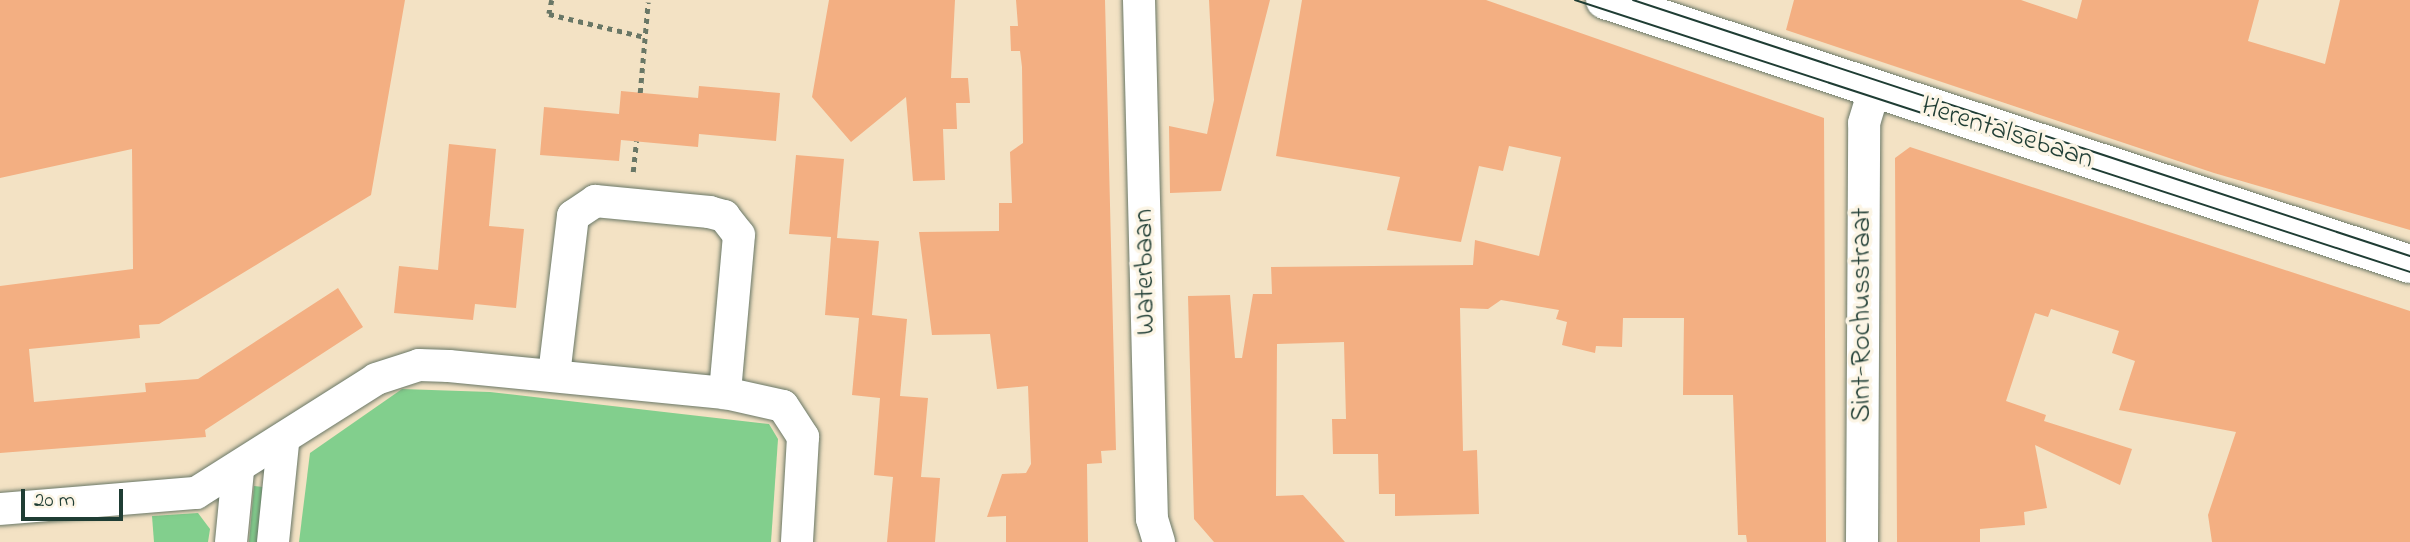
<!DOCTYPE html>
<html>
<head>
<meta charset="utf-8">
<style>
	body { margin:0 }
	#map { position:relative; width:2410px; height:542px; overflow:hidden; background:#f3e2c4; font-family:"Indie Flower",sans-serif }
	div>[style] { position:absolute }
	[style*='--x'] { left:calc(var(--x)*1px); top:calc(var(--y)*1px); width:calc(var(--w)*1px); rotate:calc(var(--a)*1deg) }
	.green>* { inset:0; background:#82cf8d }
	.building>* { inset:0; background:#f3af82 }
	.path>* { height:4.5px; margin-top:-2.25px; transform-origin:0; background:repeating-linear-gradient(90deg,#697766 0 5px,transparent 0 10px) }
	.roads { filter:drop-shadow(0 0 2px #697766) drop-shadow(0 0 2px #697766) }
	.minor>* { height:32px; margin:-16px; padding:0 16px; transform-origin:16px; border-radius:16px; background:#fff }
	.tertiary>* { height:38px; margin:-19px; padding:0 19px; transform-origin:19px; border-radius:19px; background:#fff }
	.tram>* { height:2px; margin:-1px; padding:0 1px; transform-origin:1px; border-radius:1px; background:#1f3d34 }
	span { translate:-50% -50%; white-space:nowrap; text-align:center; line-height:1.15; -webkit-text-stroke:7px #fcf5e5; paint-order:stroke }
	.street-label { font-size:28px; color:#1f3d34 }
	.scale { position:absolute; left:21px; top:489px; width:102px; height:32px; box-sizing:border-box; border:4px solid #1f3d34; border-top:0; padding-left:9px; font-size:21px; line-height:24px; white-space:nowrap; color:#1f3d34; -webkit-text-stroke:5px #fcf5e5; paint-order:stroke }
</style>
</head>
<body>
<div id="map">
	<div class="green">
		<div style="clip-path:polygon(402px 389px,490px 392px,769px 424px,778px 439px,771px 542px,299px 542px,310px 453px)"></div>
		<div style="clip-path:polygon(254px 486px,263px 487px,258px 542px,249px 542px)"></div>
		<div style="clip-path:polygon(198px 513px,210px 529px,208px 542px,154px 542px,152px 516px)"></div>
	</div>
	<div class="building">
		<div style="clip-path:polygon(0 0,405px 0,371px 195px,159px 324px,139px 325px,140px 338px,29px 349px,34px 402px,146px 392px,145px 383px,198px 379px,338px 288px,363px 327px,205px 430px,206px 437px,0 453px,0 286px,133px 269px,132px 149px,0 178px)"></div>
		<div style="clip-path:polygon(829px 0,955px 0,951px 78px,968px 78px,970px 103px,956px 103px,957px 129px,943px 129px,945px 180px,913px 181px,906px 97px,851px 142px,812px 97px)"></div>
		<div style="clip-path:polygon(1016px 0,1105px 0,1116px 450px,1101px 451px,1102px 463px,1087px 464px,1088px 542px,1006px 542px,1006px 516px,987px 517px,1002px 474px,1026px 473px,1031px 464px,1028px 386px,997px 389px,990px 334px,932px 335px,919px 232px,999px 231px,999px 203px,1012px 203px,1010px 152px,1023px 143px,1022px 67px,1020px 51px,1011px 51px,1010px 26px,1018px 26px)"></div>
		<div style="clip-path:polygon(1209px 0,1270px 0,1221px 191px,1170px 193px,1169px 126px,1207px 134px,1214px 100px)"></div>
		<div style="clip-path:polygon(1302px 0,1486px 0,1824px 118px,1826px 542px,1747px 542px,1746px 535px,1738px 535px,1733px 395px,1683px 395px,1684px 318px,1623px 318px,1622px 347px,1596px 346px,1595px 353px,1562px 345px,1567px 322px,1556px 319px,1559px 310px,1501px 300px,1488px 309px,1460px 308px,1463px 451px,1477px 450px,1479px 514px,1395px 516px,1395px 494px,1379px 494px,1378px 454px,1333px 454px,1332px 419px,1346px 419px,1344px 342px,1277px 344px,1276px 496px,1303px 495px,1345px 542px,1214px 542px,1194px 519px,1188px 296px,1230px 295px,1235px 358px,1242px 358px,1253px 294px,1272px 294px,1271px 267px,1473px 265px,1475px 240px,1539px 256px,1561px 157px,1509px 146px,1503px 171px,1479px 166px,1461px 242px,1387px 230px,1400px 177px,1276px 156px)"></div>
		<div style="clip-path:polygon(1794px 0,2021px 0,2077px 19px,2082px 0,2259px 0,2248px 41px,2325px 64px,2340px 0,2410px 0,2410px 230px,2214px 173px,1786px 30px)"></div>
		<div style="clip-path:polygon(699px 86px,780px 93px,776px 141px,699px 134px,698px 147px,621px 140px,619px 161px,540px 155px,544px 107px,619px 114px,621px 91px,698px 98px)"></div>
		<div style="clip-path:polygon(449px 144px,496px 149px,489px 226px,524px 229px,516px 308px,475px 304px,473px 320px,394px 313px,399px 266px,438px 270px)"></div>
		<div style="clip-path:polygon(1910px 147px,2410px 311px,2410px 542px,2212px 542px,2208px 515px,2236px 432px,2119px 410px,2135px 361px,2112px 353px,2119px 331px,2051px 309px,2048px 317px,2035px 313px,2006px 401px,2046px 415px,2044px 421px,2132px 449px,2120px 485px,2035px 445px,2047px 508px,2024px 512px,2025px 525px,1980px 529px,1980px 542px,1897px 542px,1895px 158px)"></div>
		<div style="clip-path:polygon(796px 155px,844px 159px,837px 238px,879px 241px,872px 315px,907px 319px,900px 396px,928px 398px,921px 477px,940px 478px,935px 542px,887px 542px,893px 477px,874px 475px,880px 398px,852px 395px,859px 318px,825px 315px,831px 237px,789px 234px)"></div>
	</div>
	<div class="path">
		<div style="--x:552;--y:0;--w:14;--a:102"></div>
		<div style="--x:549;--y:14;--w:99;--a:13.5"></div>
		<div style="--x:640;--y:93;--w:91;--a:-85"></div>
		<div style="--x:633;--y:172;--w:31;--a:-84"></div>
	</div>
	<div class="roads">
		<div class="minor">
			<div style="--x:1139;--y:0;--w:519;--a:88.57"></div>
			<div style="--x:1152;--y:519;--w:24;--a:73"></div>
			<div style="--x:554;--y:375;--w:160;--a:-83.2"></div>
			<div style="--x:573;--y:216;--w:27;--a:-34"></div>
			<div style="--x:595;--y:201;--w:115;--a:5.5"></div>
			<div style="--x:709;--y:212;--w:16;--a:15"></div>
			<div style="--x:724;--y:216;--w:24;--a:52"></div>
			<div style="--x:739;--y:235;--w:159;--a:95.1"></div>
			<div style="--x:0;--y:509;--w:197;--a:-4.7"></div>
			<div style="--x:196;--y:493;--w:213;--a:-32.3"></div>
			<div style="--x:376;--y:379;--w:45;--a:-18"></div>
			<div style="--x:419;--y:365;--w:30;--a:2"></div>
			<div style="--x:449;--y:366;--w:277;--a:5.6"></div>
			<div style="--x:725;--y:393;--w:59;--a:12.6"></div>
			<div style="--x:783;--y:406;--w:37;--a:57"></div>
			<div style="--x:803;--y:437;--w:105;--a:93.3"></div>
			<div style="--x:231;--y:542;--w:72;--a:-84.4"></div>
			<div style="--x:273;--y:542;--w:100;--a:-84.2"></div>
			<div style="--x:1862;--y:542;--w:419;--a:-89.7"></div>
			<div style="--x:1864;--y:123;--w:34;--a:-73"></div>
		</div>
		<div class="tertiary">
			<div style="--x:1605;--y:0;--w:847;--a:18.16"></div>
		</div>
	</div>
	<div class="tram">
		<div style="--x:1575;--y:0;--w:878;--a:18.04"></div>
		<div style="--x:1633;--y:0;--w:818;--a:18.24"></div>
	</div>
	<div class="street-label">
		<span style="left:2007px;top:134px;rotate:18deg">Herentalsebaan</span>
		<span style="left:1146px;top:272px;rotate:-91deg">Waterbaan</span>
		<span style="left:1863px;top:315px;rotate:-90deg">Sint-Rochusstraat</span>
	</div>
	<div class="scale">20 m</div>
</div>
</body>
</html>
